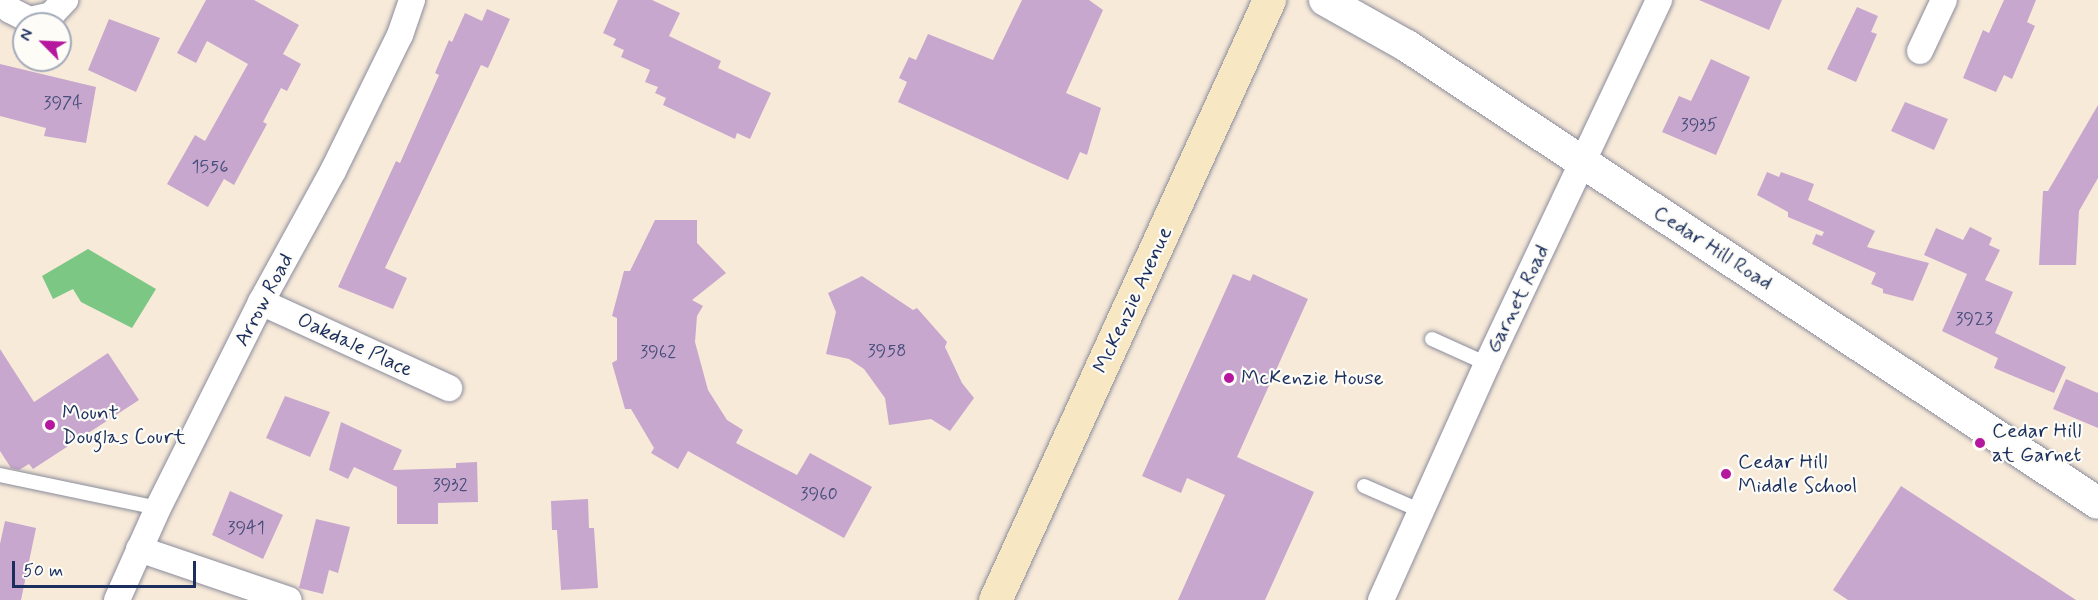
<!DOCTYPE html>
<html>
<head>
<meta charset="utf-8">
<style>
	body { margin:0 }
	#map { position:relative; width:2098px; height:600px; overflow:hidden; background:#f8ead9; font-family:Mynerve,sans-serif }
	div>[style] { position:absolute }
	[style*='--x'] { left:calc(var(--x)*1px); top:calc(var(--y)*1px); width:calc(var(--w)*1px); rotate:calc(var(--a)*1deg) }
	.green>* { inset:0; background:#7cc784 }
	.building>* { inset:0; background:#c8a7ce }
	.roads { filter:drop-shadow(0 0 2px #8a8c9c) drop-shadow(0 0 2px #8a8c9c) }
	.service>* { height:14px; margin:-7px; padding:0 7px; transform-origin:7px; border-radius:7px; background:#fff }
	.minor>* { height:26px; margin:-13px; padding:0 13px; transform-origin:13px; border-radius:13px; background:#fff }
	.tertiary>* { height:32px; margin:-16px; padding:0 16px; transform-origin:16px; border-radius:16px; background:#fff }
	.secondary>* { height:33px; margin:-16.5px; padding:0 16.5px; transform-origin:16.5px; border-radius:16.5px; background:#f7e8c3 }
	.dots>* { width:16px; height:16px; translate:-50% -50%; box-sizing:border-box; border:3px solid #fdfcf7; border-radius:50% }
	span { translate:-50% -50%; white-space:nowrap; text-align:center; line-height:1.15; -webkit-text-stroke:4.5px #fdfcf7; paint-order:stroke }
	.number-label { font-size:18px; color:#464d7a }
	.number-label span { -webkit-text-stroke-width:0 }
	.street-label { font-size:21px; color:#1b2f5e }
	.poi-label { font-size:21px; color:#1b2f5e }
	.left { translate:0 -50%; text-align:left }
	.north { position:absolute; left:12px; top:12px; width:60px; height:60px; box-sizing:border-box; background:#fdfcf7; border:2px solid #a3aaba; border-radius:50%; rotate:294deg; font-size:16px; font-weight:700; line-height:24px; text-align:center; color:#1b2f5e }
	.north::after { content:''; display:block; margin:auto; width:21px; height:27px; background:#b5179e; clip-path:polygon(50% 0,100% 100%,50% 72%,0 100%) }
	.scale { position:absolute; left:12px; top:561px; width:184px; height:27px; box-sizing:border-box; border:3px solid #1b2f5e; border-top:0; padding-left:8px; font-size:18px; line-height:21px; white-space:nowrap; color:#1b2f5e; -webkit-text-stroke:4px #fdfcf7; paint-order:stroke }
</style>
</head>
<body>
<div id="map">
	<div class="green">
		<div style="clip-path:polygon(88px 249px,156px 289px,132px 328px,81px 302px,73px 289px,53px 299px,42px 276px)"></div>
	</div>
	<div class="building">
		<div style="clip-path:polygon(206px 0,254px 0,299px 25px,283px 54px,301px 64px,287px 91px,281px 88px,263px 122px,267px 124px,234px 185px,224px 179px,208px 207px,167px 184px,195px 135px,205px 141px,248px 64px,207px 41px,196px 63px,177px 53px)"></div>
		<div style="clip-path:polygon(618px 0,652px 0,680px 13px,669px 36px,721px 61px,718px 68px,771px 93px,750px 139px,737px 133px,735px 139px,663px 105px,666px 98px,655px 93px,658px 87px,645px 82px,650px 70px,621px 57px,624px 50px,613px 45px,616px 39px,603px 33px)"></div>
		<div style="clip-path:polygon(1022px 0,1089px 0,1103px 10px,1066px 93px,1101px 108px,1087px 155px,1080px 152px,1068px 180px,898px 102px,907px 82px,899px 78px,909px 57px,916px 60px,928px 34px,993px 60px)"></div>
		<div style="clip-path:polygon(1699px 0,1782px 0,1769px 30px)"></div>
		<div style="clip-path:polygon(2004px 0,2036px 0,2027px 22px,2035px 26px,2012px 79px,2004px 75px,1996px 92px,1963px 78px,1983px 30px,1989px 33px)"></div>
		<div style="clip-path:polygon(1857px 7px,1878px 16px,1871px 32px,1877px 34px,1856px 82px,1827px 69px)"></div>
		<div style="clip-path:polygon(487px 9px,510px 19px,488px 68px,481px 65px,385px 268px,407px 278px,393px 309px,338px 287px,396px 161px,400px 163px,439px 75px,435px 73px,449px 40px,452px 42px,465px 13px,482px 21px)"></div>
		<div style="clip-path:polygon(109px 19px,160px 38px,136px 92px,88px 70px)"></div>
		<div style="clip-path:polygon(1711px 59px,1750px 77px,1716px 155px,1662px 132px,1679px 96px,1691px 101px)"></div>
		<div style="clip-path:polygon(0 64px,96px 87px,86px 143px,44px 136px,46px 128px,0 116px)"></div>
		<div style="clip-path:polygon(1905px 102px,1948px 119px,1934px 150px,1891px 131px)"></div>
		<div style="clip-path:polygon(2098px 105px,2098px 178px,2079px 211px,2076px 265px,2039px 265px,2043px 191px,2048px 191px)"></div>
		<div style="clip-path:polygon(1767px 172px,1779px 177px,1781px 172px,1814px 184px,1808px 200px,1875px 231px,1867px 247px,1929px 263px,1913px 301px,1883px 293px,1883px 289px,1871px 284px,1876px 273px,1812px 244px,1816px 234px,1822px 236px,1824px 232px,1788px 217px,1788px 212px,1757px 195px)"></div>
		<div style="clip-path:polygon(655px 220px,697px 220px,697px 243px,726px 273px,692px 300px,703px 306px,697px 316px,695px 342px,708px 390px,727px 420px,743px 430px,736px 443px,797px 475px,810px 453px,872px 487px,844px 538px,688px 451px,678px 469px,651px 453px,654px 448px,631px 409px,625px 409px,612px 363px,617px 360px,617px 318px,612px 316px,624px 271px,630px 271px)"></div>
		<div style="clip-path:polygon(1970px 227px,1992px 238px,1989px 245px,2000px 250px,1985px 280px,2013px 292px,1995px 333px,2066px 367px,2054px 393px,1994px 368px,1998px 358px,1942px 331px,1967px 274px,1924px 255px,1936px 228px,1963px 240px)"></div>
		<div style="clip-path:polygon(1233px 274px,1250px 281px,1253px 274px,1308px 299px,1237px 457px,1314px 492px,1265px 600px,1178px 600px,1225px 495px,1187px 478px,1181px 493px,1142px 476px)"></div>
		<div style="clip-path:polygon(862px 276px,913px 310px,917px 308px,947px 342px,945px 347px,962px 383px,974px 398px,950px 431px,931px 419px,889px 425px,885px 398px,864px 369px,849px 359px,826px 354px,836px 312px,828px 293px)"></div>
		<div style="clip-path:polygon(0 349px,34px 402px,108px 353px,139px 400px,33px 469px,29px 464px,19px 470px,11px 468px,0 451px)"></div>
		<div style="clip-path:polygon(2066px 379px,2098px 393px,2098px 428px,2053px 409px)"></div>
		<div style="clip-path:polygon(285px 396px,330px 412px,310px 457px,266px 438px)"></div>
		<div style="clip-path:polygon(341px 422px,402px 450px,393px 470px,456px 468px,456px 463px,477px 462px,478px 502px,438px 503px,438px 524px,397px 524px,397px 487px,354px 467px,348px 479px,329px 470px)"></div>
		<div style="clip-path:polygon(1901px 486px,2076px 600px,1848px 600px,1833px 590px)"></div>
		<div style="clip-path:polygon(230px 491px,283px 515px,263px 559px,212px 535px)"></div>
		<div style="clip-path:polygon(588px 499px,589px 528px,594px 528px,598px 588px,561px 590px,557px 530px,552px 530px,551px 501px)"></div>
		<div style="clip-path:polygon(316px 519px,350px 527px,338px 573px,329px 570px,323px 594px,299px 588px)"></div>
		<div style="clip-path:polygon(5px 521px,36px 528px,21px 600px,0 600px,0 544px)"></div>
	</div>
	<div class="roads">
		<div class="service">
			<div style="--x:1432;--y:339;--w:60;--a:24.4"></div>
			<div style="--x:0;--y:475;--w:161;--a:11.8"></div>
			<div style="--x:1364;--y:486;--w:60;--a:23.6"></div>
		</div>
		<div class="minor">
			<div style="--x:3;--y:0;--w:12;--a:55"></div>
			<div style="--x:10;--y:10;--w:22;--a:27"></div>
			<div style="--x:30;--y:20;--w:22;--a:-13"></div>
			<div style="--x:51;--y:15;--w:21;--a:-47"></div>
			<div style="--x:1920;--y:51;--w:56;--a:-64.8"></div>
			<div style="--x:261;--y:302;--w:207;--a:24.6"></div>
			<div style="--x:139;--y:549;--w:158;--a:18.8"></div>
			<div style="--x:117;--y:600;--w:101;--a:-66"></div>
			<div style="--x:158;--y:508;--w:230;--a:-63.4"></div>
			<div style="--x:261;--y:302;--w:149;--a:-61.2"></div>
			<div style="--x:333;--y:171;--w:152;--a:-63.8"></div>
			<div style="--x:400;--y:35;--w:37;--a:-71"></div>
			<div style="--x:1381;--y:600;--w:259;--a:-65.8"></div>
			<div style="--x:1487;--y:364;--w:403;--a:-64.7"></div>
		</div>
		<div class="tertiary">
			<div style="--x:1325;--y:0;--w:94;--a:29.3"></div>
			<div style="--x:1407;--y:46;--w:828;--a:33.48"></div>
		</div>
		<div class="secondary">
			<div style="--x:995;--y:600;--w:660;--a:-65.46"></div>
		</div>
	</div>
	<div class="dots">
		<div style="left:1229px;top:378px;background:#b5179e"></div>
		<div style="left:50px;top:425px;background:#b5179e"></div>
		<div style="left:1980px;top:443px;background:#b5179e"></div>
		<div style="left:1726px;top:474px;background:#b5179e"></div>
	</div>
	<div class="number-label">
		<span style="left:63px;top:103px">3974</span>
		<span style="left:1699px;top:125px">3935</span>
		<span style="left:210px;top:167px">1556</span>
		<span style="left:1974px;top:319px">3923</span>
		<span style="left:887px;top:351px">3958</span>
		<span style="left:658px;top:352px">3962</span>
		<span style="left:450px;top:485px">3932</span>
		<span style="left:819px;top:494px">3960</span>
		<span style="left:246px;top:528px">3941</span>
	</div>
	<div class="street-label">
		<span style="left:1713px;top:248px;rotate:33deg">Cedar Hill Road</span>
		<span style="left:1518px;top:299px;rotate:-64deg">Garnet Road</span>
		<span style="left:264px;top:300px;rotate:-62deg">Arrow Road</span>
		<span style="left:1133px;top:300px;rotate:-65deg">McKenzie Avenue</span>
		<span style="left:355px;top:345px;rotate:25deg">Oakdale Place</span>
	</div>
	<div class="poi-label">
		<span class="left" style="left:1241px;top:378px">McKenzie House</span>
		<span class="left" style="left:62px;top:425px">Mount<br>Douglas Court</span>
		<span class="left" style="left:1992px;top:443px">Cedar Hill<br>at Garnet</span>
		<span class="left" style="left:1738px;top:474px">Cedar Hill<br>Middle School</span>
	</div>
	<div class="north">N</div>
	<div class="scale">50 m</div>
</div>
</body>
</html>
